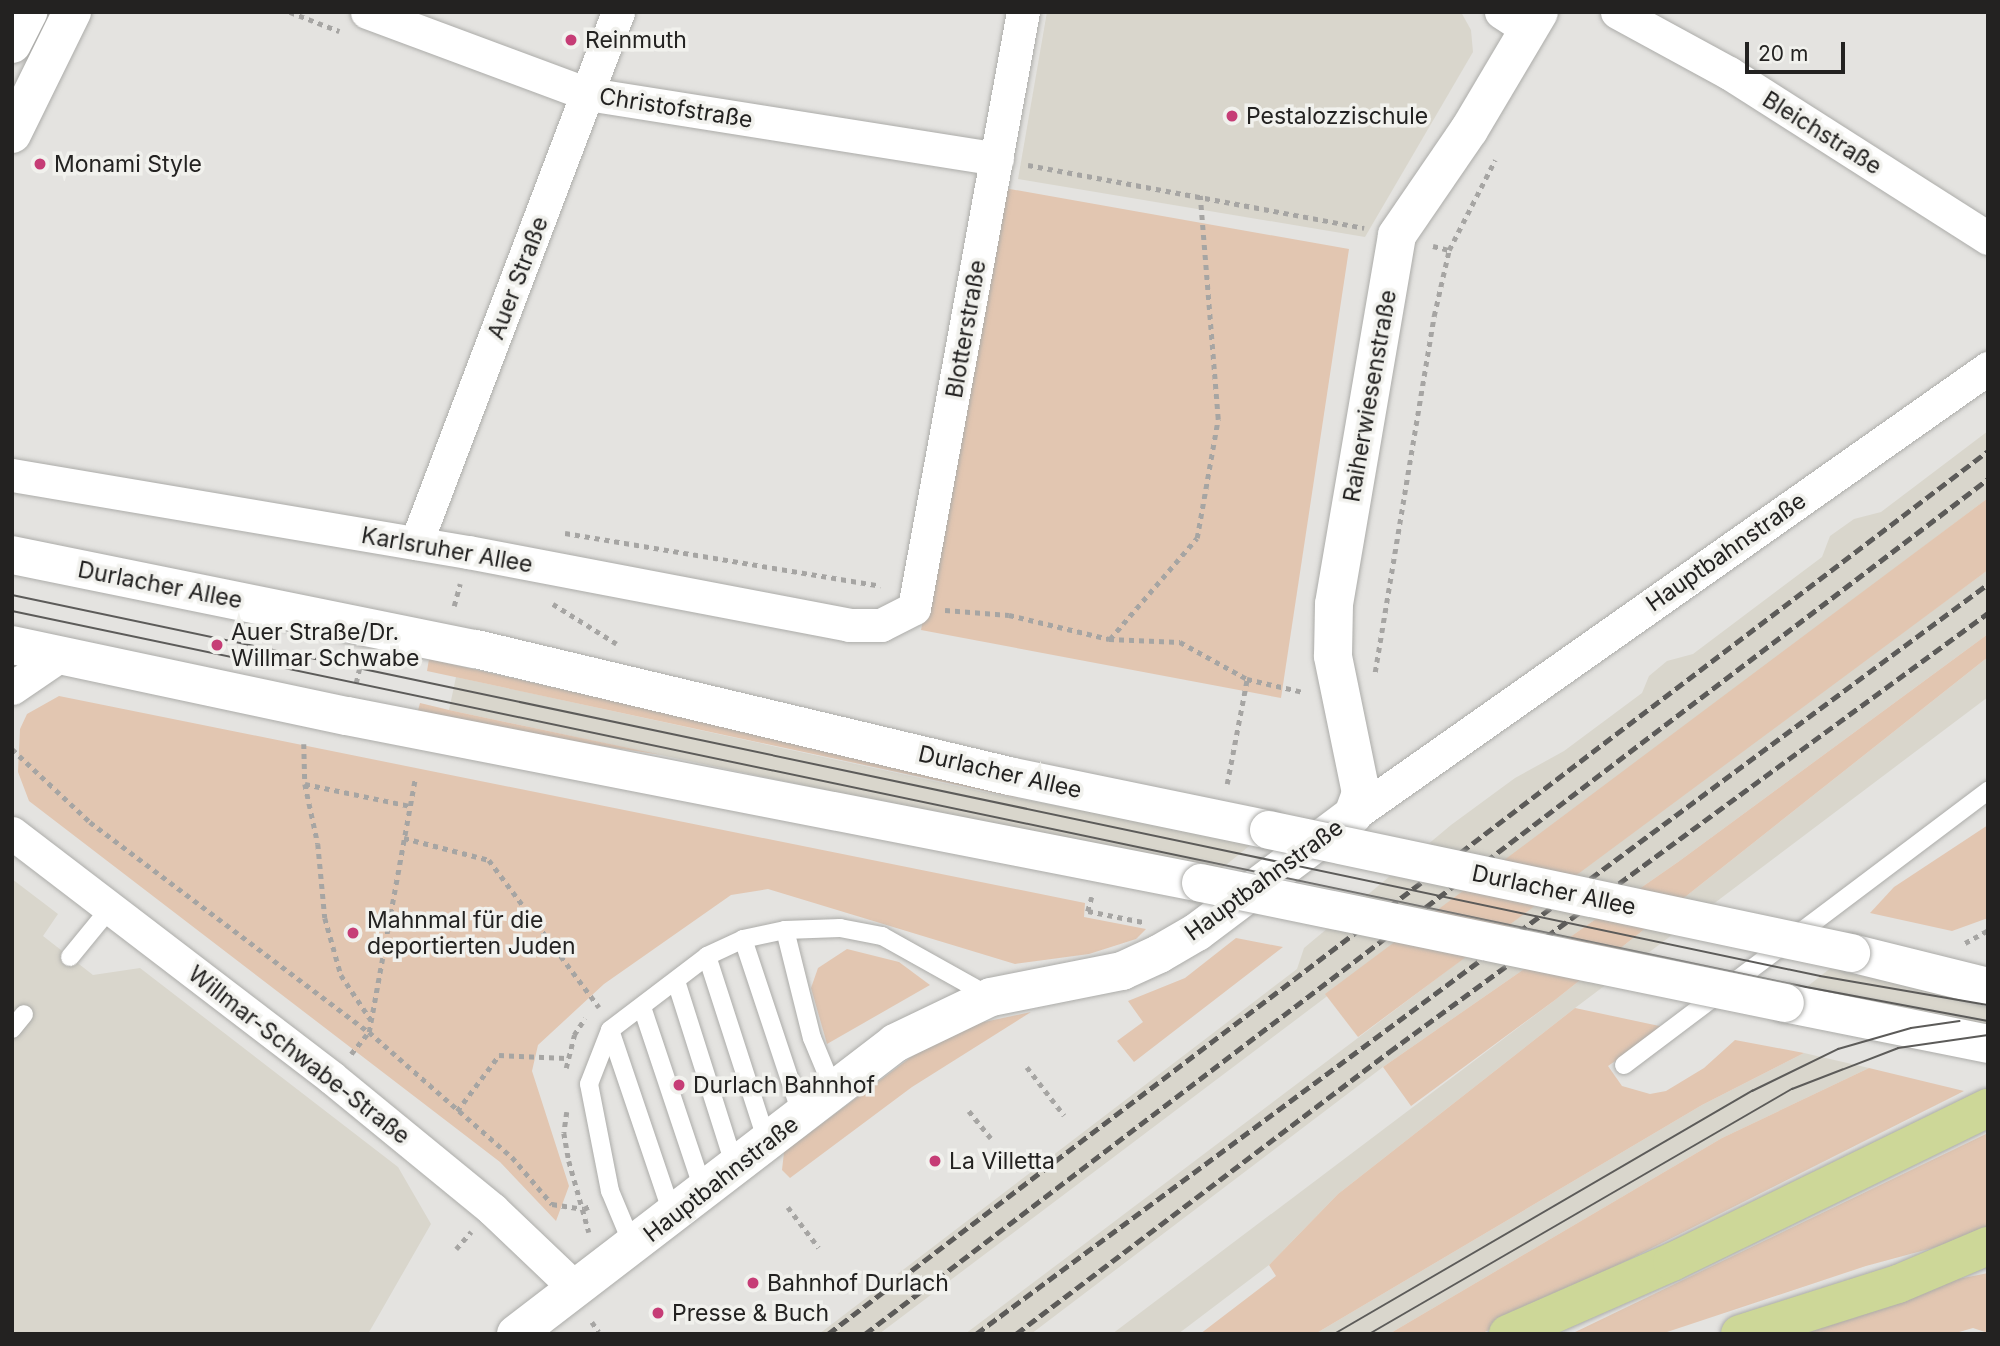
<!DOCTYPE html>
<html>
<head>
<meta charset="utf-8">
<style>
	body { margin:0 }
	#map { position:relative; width:2000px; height:1346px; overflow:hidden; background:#e4e3e0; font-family:Inter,sans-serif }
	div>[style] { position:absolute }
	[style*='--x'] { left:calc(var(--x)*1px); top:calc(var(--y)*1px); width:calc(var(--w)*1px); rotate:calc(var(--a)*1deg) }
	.built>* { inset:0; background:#d9d6cc }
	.green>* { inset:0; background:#e2c6b1 }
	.path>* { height:4.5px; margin-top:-2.25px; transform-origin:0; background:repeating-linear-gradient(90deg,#a6a5a3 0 5px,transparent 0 10px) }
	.roads { filter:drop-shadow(0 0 2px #acaca9) drop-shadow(0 0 2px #acaca9) }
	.lane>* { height:18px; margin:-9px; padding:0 9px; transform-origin:9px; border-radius:9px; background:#fff }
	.street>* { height:33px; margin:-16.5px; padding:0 16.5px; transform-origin:16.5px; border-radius:16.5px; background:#fff }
	.secondary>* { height:38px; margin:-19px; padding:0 19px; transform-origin:19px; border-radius:19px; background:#fff }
	.primary>* { height:38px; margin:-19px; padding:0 19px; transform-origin:19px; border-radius:19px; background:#cdd798 }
	.tram>* { height:2px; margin:-1px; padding:0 1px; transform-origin:1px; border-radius:1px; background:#5c5b59 }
	.rail>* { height:5px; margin-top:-2.5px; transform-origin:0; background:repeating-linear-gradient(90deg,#5c5b59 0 10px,transparent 0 15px) }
	.bridges { filter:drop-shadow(0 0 2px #acaca9) drop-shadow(0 0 2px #acaca9) }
	.secondary-bridge>* { height:38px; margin:-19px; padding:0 19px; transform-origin:19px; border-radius:19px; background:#fff }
	.dots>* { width:19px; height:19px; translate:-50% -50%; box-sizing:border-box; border:4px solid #f1f1ed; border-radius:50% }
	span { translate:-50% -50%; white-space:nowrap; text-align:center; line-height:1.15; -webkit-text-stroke:7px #f1f1ed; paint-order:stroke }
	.poi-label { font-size:23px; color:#232221 }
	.left { translate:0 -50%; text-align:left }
	.street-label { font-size:23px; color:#232221 }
	.frame { position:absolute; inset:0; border:14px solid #232221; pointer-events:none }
	.scale { position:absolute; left:1745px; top:42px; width:100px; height:32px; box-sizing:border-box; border:4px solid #232221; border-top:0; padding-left:9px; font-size:21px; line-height:24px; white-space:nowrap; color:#232221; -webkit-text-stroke:5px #f1f1ed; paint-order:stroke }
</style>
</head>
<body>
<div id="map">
	<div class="built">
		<div style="clip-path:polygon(1047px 12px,1461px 12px,1471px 30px,1473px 52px,1365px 237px,1018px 179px)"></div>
		<div style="clip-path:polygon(1988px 431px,1988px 498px,879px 1334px,819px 1334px,1297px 969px,1304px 948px,1451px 825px,1515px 778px,1564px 751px,1642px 693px,1649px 676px,1667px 661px,1693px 654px,1822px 557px,1830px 536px,1854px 519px,1881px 512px)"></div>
		<div style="clip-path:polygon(1988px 570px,1988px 634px,1678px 862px,1383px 1067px,1031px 1334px,965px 1334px,1663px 808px)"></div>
		<div style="clip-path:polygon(1988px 657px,1988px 697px,1575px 1008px,1338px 1194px,1269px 1265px,1178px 1334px,1112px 1334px,1555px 1000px)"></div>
		<div style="clip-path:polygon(456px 677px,984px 792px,1253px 843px,1216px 873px,449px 710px)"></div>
		<div style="clip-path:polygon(12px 879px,58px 914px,43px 936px,93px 975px,140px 968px,398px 1167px,431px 1224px,368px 1334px,12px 1334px)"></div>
		<div style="clip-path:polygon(1832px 967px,1988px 995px,1988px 1032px,1794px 997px)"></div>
		<div style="clip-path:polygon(1804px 1053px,1869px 1068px,1722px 1138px,1389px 1334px,1315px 1334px,1702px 1105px)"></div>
	</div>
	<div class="green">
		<div style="clip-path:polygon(1004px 188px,1349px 249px,1281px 698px,921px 630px)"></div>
		<div style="clip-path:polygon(1988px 498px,1988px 570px,1358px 1037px,1325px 994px)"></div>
		<div style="clip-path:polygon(1988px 634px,1988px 657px,1555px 1000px,1411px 1106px,1383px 1067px,1678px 862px)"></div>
		<div style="clip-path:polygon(429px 659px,1002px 790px,1018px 798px,427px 671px)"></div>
		<div style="clip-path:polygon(59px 696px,1085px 903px,1084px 917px,1146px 929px,1136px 939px,1089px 954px,1015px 964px,768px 889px,731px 895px,604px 984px,538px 1045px,532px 1071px,569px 1186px,556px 1221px,500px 1162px,29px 801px,18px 772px,20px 729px,27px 714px)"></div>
		<div style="clip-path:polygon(420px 703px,449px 710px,662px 755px,416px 718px)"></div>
		<div style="clip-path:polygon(1988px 825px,1988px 918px,1952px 931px,1870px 913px,1894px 887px)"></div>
		<div style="clip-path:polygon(1236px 938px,1283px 947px,1134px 1062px,1117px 1041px,1143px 1022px,1128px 1001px,1185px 978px)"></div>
		<div style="clip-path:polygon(847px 949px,899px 962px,930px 985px,827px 1044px,811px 988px,818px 968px)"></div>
		<div style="clip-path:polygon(1575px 1008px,1664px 1027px,1608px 1066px,1622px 1086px,1650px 1094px,1666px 1091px,1704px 1068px,1735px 1040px,1804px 1053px,1702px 1105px,1315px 1334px,1200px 1334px,1276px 1276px,1269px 1265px,1338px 1194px)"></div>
		<div style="clip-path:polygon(1031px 1012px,912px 1087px,790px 1178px,782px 1170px,784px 1152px,934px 1040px,970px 1025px)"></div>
		<div style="clip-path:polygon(1869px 1068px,1964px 1091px,1481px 1334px,1389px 1334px,1722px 1138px)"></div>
		<div style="clip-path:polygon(1988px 1133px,1988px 1233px,1866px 1266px,1661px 1334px,1571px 1334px)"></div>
		<div style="clip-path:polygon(1988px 1273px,1988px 1333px,1973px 1328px,1952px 1334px,1778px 1334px,1904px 1290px)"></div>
	</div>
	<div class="path">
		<div style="--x:290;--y:12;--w:53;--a:21.2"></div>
		<div style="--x:1028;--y:165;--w:342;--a:10.6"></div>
		<div style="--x:1433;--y:246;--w:16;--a:14"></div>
		<div style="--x:565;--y:533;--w:320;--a:9.5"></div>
		<div style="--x:553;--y:604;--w:75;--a:32"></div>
		<div style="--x:454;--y:606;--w:23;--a:-75"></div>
		<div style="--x:945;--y:610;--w:64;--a:4.5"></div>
		<div style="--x:1009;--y:615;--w:103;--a:13.5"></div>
		<div style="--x:1109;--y:639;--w:71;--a:2.4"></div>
		<div style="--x:1180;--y:642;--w:77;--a:28.9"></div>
		<div style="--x:1247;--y:679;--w:57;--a:13.1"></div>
		<div style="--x:1110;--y:639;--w:133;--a:-49.3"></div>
		<div style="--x:1197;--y:538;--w:121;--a:-80"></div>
		<div style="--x:1218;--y:419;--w:224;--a:-94.6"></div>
		<div style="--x:1375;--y:672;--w:361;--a:-80.6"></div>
		<div style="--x:1434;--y:316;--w:68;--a:-77.2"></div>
		<div style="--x:1449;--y:250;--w:101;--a:-62.9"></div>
		<div style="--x:356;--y:683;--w:23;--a:-77"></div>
		<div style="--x:304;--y:744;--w:40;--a:88.6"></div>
		<div style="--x:305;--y:784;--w:61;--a:77.8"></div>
		<div style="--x:318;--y:844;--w:74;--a:84.6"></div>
		<div style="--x:325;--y:918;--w:59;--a:74.3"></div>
		<div style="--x:341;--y:975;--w:54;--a:56.3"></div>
		<div style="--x:12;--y:749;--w:107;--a:43.1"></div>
		<div style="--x:90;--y:822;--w:349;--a:37"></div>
		<div style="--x:369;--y:1032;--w:190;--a:41.2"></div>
		<div style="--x:512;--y:1157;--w:62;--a:49.6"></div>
		<div style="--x:552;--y:1204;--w:32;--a:9"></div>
		<div style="--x:584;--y:1209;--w:7;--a:-27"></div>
		<div style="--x:305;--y:784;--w:107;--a:11.8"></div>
		<div style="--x:1227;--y:784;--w:107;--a:-79.2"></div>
		<div style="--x:404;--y:838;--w:88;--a:14.5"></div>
		<div style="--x:489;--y:860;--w:184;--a:53.2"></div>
		<div style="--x:1092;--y:897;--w:15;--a:106"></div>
		<div style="--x:1088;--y:911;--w:56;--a:11.3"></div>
		<div style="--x:1965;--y:943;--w:26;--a:-29"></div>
		<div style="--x:351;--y:1054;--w:28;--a:-51"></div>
		<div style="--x:369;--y:1032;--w:258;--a:-79.7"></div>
		<div style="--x:1027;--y:1067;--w:61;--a:52.4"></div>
		<div style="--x:566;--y:1068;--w:34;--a:-76"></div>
		<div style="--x:574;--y:1035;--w:20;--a:-57"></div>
		<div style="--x:457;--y:1111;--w:70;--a:-53.1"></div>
		<div style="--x:499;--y:1055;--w:67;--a:2.6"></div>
		<div style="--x:969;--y:1111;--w:35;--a:51"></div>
		<div style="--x:567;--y:1112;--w:21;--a:98"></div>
		<div style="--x:564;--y:1133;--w:28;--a:80"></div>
		<div style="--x:569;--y:1161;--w:74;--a:74.3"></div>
		<div style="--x:788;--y:1207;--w:51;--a:52.9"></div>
		<div style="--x:456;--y:1249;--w:23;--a:-49"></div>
		<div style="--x:592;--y:1322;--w:12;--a:55"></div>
	</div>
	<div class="roads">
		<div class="lane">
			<div style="--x:785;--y:930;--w:111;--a:76"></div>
			<div style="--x:812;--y:1038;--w:57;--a:67.5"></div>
			<div style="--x:743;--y:939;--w:187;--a:71.6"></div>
			<div style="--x:707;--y:956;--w:195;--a:72.1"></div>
			<div style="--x:70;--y:957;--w:65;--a:-50.6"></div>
			<div style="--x:676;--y:981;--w:195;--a:72.4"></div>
			<div style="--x:642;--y:1007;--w:195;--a:71.5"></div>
			<div style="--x:12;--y:1029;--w:19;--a:-51"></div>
			<div style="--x:610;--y:1030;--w:196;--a:71.3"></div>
			<div style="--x:1624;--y:1065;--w:456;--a:-37"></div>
			<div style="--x:633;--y:1246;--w:60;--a:-112.7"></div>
			<div style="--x:610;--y:1191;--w:109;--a:-101.1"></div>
			<div style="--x:589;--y:1084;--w:58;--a:-68.7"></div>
			<div style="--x:610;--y:1030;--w:122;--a:-37.3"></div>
			<div style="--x:707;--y:956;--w:40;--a:-25"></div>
			<div style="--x:743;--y:939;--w:43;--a:-12.1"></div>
			<div style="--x:785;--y:930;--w:55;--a:-2.1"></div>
			<div style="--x:840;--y:928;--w:43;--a:10.8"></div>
			<div style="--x:882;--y:936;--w:125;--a:29.2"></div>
		</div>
		<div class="street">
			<div style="--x:367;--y:12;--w:236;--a:20.4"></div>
			<div style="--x:588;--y:94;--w:414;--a:9"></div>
			<div style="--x:1501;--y:12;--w:33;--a:33"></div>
			<div style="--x:1617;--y:12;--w:128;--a:28.6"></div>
			<div style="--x:1729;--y:73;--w:307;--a:32.5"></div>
			<div style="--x:12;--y:475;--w:462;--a:9.6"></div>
			<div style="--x:468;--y:552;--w:388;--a:10.8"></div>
			<div style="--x:849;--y:625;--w:32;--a:0"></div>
			<div style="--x:881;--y:625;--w:37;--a:-27"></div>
			<div style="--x:914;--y:608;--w:606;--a:-79.64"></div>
			<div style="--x:416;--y:543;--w:568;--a:-69.17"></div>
			<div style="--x:12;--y:688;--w:57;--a:-34.2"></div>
			<div style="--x:1353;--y:815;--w:777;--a:-35.14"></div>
			<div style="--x:12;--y:833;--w:403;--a:37.4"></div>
			<div style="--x:332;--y:1078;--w:207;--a:39.3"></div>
			<div style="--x:492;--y:1209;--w:115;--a:43.6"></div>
		</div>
		<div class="secondary">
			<div style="--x:12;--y:44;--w:36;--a:-63"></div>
			<div style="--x:12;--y:134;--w:136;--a:-63.8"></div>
			<div style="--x:12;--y:555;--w:473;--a:11.5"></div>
			<div style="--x:476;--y:649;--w:548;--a:13.4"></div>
			<div style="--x:1009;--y:776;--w:266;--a:11.7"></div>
			<div style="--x:12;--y:645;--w:342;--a:12"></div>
			<div style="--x:347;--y:716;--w:870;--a:11.06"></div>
			<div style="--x:1851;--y:953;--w:141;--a:13.9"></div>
			<div style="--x:1785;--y:1003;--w:207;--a:11.4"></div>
			<div style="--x:516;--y:1334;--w:478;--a:-37.5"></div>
			<div style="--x:895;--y:1043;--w:106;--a:-25.6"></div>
			<div style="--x:991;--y:997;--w:134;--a:-11.2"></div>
			<div style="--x:1122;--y:971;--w:41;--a:-24.7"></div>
			<div style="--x:1159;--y:954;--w:44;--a:-30.1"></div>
			<div style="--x:1197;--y:932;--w:195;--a:-36.9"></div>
			<div style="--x:1353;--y:815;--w:23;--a:-70"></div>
			<div style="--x:1361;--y:793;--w:140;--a:-101.6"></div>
			<div style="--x:1333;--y:656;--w:52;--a:-88.9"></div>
			<div style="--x:1334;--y:604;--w:374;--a:-80.3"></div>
			<div style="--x:1397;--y:235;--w:127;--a:-55.6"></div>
			<div style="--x:1469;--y:130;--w:137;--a:-59.3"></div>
		</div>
		<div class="primary">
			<div style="--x:1508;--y:1334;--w:179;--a:-23.7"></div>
			<div style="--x:1672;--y:1262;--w:352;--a:-26"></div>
			<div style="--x:1740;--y:1334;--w:166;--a:-17.6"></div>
			<div style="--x:1898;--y:1284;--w:98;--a:-22.9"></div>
		</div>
	</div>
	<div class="tram">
		<div style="--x:12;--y:595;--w:1848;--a:11.9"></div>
		<div style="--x:1820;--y:976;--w:170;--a:9.8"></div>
		<div style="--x:12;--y:611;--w:1833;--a:11.84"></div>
		<div style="--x:1806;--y:987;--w:185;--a:10.6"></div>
		<div style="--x:1334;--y:1334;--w:484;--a:-30.2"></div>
		<div style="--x:1752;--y:1091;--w:96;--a:-26"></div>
		<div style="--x:1838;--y:1049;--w:76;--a:-16"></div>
		<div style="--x:1911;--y:1028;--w:49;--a:-8.1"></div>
		<div style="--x:1369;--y:1334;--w:489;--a:-30.1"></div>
		<div style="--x:1792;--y:1089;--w:114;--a:-21.1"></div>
		<div style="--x:1898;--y:1048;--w:91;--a:-8.2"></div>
	</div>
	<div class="rail">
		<div style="--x:828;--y:1334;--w:1458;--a:-37.28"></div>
		<div style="--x:865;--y:1334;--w:1411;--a:-37.28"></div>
		<div style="--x:976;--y:1334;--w:1260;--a:-36.54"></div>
		<div style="--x:1016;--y:1334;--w:468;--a:-37.1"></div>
		<div style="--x:1389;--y:1052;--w:743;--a:-36.24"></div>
	</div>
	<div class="bridges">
		<div class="secondary-bridge">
			<div style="--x:1269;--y:830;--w:595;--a:11.93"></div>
			<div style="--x:1201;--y:883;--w:596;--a:11.61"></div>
		</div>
	</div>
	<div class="dots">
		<div style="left:571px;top:40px;background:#c63d76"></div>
		<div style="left:1232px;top:116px;background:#c63d76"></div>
		<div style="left:40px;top:164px;background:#c63d76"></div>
		<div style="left:217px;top:645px;background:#c63d76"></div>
		<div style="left:353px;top:933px;background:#c63d76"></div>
		<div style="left:679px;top:1085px;background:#c63d76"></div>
		<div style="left:935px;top:1161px;background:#c63d76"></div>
		<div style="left:753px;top:1283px;background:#c63d76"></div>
		<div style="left:658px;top:1313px;background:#c63d76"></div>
	</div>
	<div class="poi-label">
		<span class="left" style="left:585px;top:40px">Reinmuth</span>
		<span class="left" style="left:1246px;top:116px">Pestalozzischule</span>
		<span class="left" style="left:54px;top:164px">Monami Style</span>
		<span class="left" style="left:231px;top:645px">Auer Straße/Dr.<br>Willmar Schwabe</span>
		<span class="left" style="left:367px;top:933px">Mahnmal für die<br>deportierten Juden</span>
		<span class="left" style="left:693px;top:1085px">Durlach Bahnhof</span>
		<span class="left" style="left:949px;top:1161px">La Villetta</span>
		<span class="left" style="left:767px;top:1283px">Bahnhof Durlach</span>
		<span class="left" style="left:672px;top:1313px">Presse &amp; Buch</span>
	</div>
	<div class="street-label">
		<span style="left:676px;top:108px;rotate:9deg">Christofstraße</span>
		<span style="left:1822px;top:133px;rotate:32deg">Bleichstraße</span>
		<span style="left:518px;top:278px;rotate:-69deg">Auer Straße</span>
		<span style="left:966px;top:329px;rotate:-80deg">Blotterstraße</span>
		<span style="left:1370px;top:396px;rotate:-80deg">Raiherwiesenstraße</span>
		<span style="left:447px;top:550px;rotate:10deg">Karlsruher Allee</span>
		<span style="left:1726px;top:552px;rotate:-35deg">Hauptbahnstraße</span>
		<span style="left:160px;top:585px;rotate:11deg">Durlacher Allee</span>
		<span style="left:1000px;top:772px;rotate:13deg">Durlacher Allee</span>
		<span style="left:1264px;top:880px;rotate:-36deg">Hauptbahnstraße</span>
		<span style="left:1554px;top:890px;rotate:12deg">Durlacher Allee</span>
		<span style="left:299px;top:1055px;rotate:38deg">Willmar-Schwabe-Straße</span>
		<span style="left:721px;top:1179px;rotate:-38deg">Hauptbahnstraße</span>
	</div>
	<div class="frame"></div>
	<div class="scale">20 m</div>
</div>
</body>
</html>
